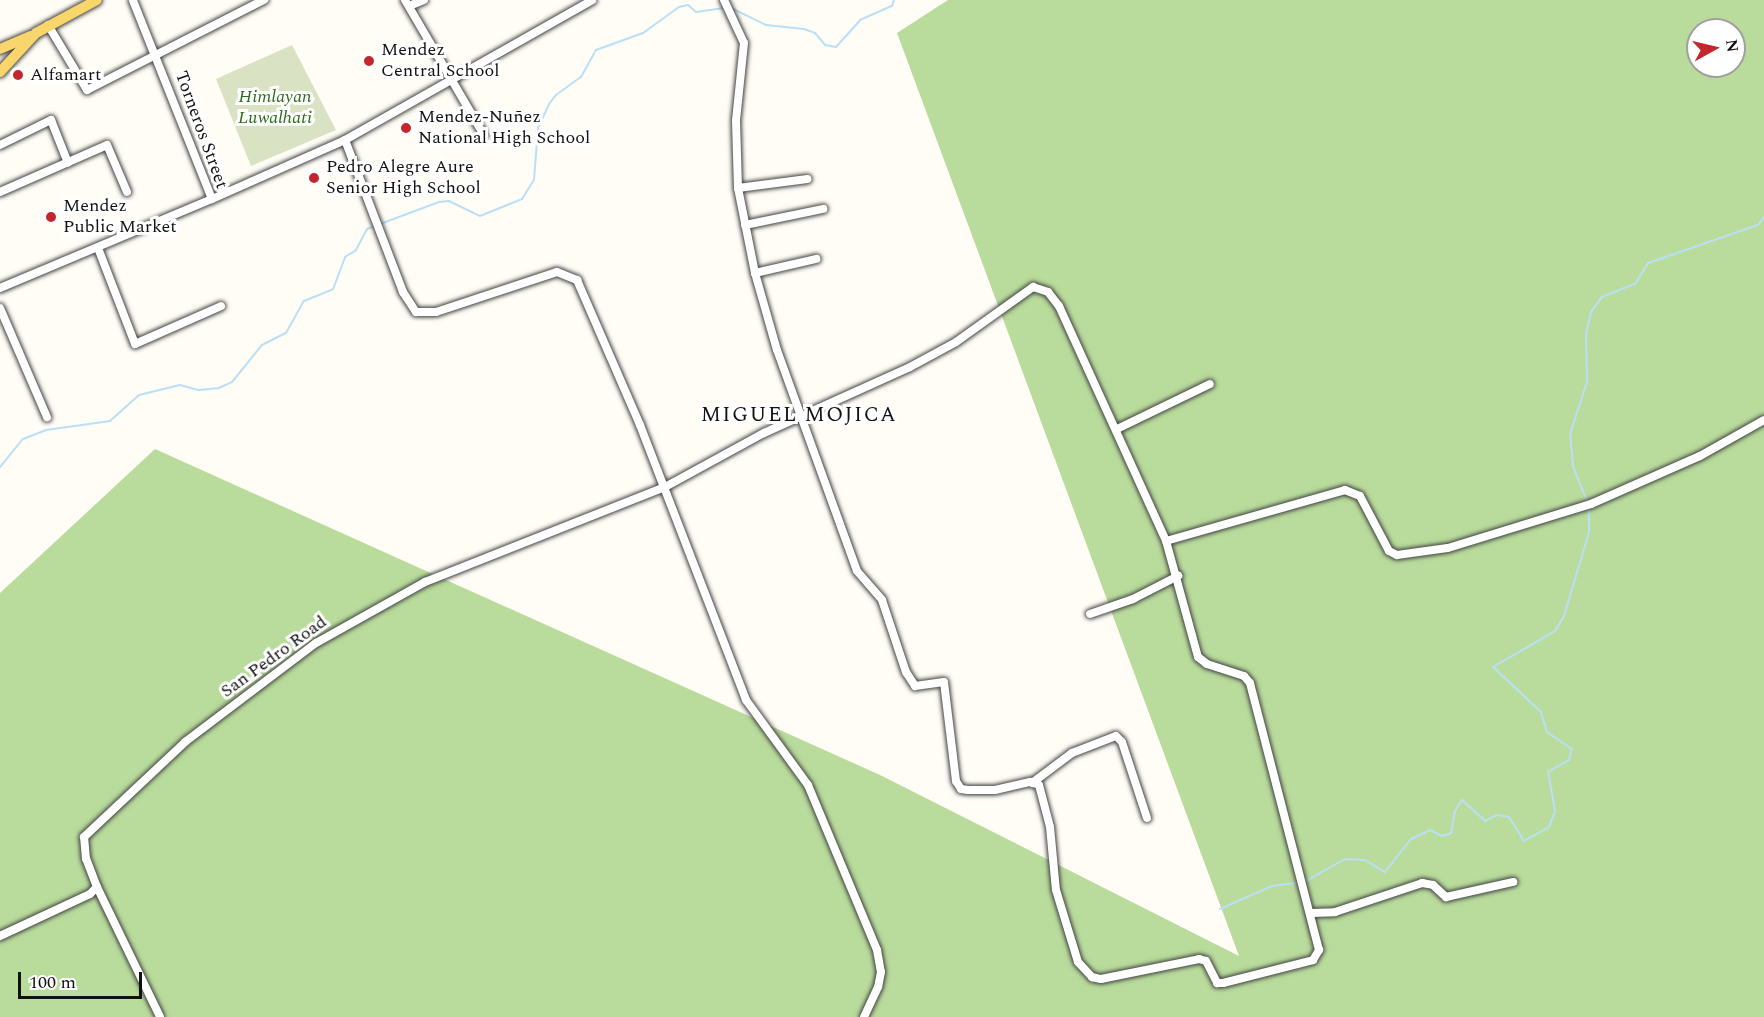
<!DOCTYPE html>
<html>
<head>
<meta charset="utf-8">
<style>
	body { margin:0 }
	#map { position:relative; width:1764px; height:1017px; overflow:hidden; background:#fffdf5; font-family:Spectral,serif }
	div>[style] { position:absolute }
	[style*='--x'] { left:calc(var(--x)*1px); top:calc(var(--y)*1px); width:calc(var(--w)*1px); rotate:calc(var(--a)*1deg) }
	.forest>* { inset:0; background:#b9dc9c }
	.cemetery>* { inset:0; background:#d9e3c4 }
	.stream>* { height:2px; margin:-1px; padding:0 1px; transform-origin:1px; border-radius:1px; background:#b9e0f7 }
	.roads { filter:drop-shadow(0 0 2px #444) drop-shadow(0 0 2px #444) }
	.minor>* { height:8px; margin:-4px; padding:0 4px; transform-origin:4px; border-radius:4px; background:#fff }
	.major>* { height:10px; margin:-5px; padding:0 5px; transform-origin:5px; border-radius:5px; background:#f9d66b }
	.dots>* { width:16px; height:16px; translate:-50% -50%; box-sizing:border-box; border:3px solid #fff; border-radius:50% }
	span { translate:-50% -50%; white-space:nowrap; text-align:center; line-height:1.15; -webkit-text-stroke:6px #fff; paint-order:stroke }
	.poi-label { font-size:18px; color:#111 }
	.left { translate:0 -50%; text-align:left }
	.park-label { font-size:18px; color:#2f6b1f; font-style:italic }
	.street-label { font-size:18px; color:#111 }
	.quarter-label { font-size:21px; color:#111; letter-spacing:1.5px }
	.north { position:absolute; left:1686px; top:18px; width:60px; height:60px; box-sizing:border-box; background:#fff; border:2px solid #a0a0a0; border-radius:50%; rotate:82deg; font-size:16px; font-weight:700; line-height:24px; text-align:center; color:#111 }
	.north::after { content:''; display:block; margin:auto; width:21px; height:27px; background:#c4262e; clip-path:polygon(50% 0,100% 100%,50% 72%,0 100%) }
	.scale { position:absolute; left:18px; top:972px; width:124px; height:27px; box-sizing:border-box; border:3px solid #111; border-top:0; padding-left:8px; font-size:18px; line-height:21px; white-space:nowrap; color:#111; -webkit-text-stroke:4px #fff; paint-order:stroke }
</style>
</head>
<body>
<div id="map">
	<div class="forest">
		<div style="clip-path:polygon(evenodd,948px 0,1764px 0,1764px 1017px,0 1017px,0 593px,155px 449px,880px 775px,1239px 956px,897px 33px,948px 0,1698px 30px,1734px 30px,1734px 66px,1698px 66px,1698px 30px)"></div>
	</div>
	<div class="cemetery">
		<div style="clip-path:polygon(292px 45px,336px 130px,251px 166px,216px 79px)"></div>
	</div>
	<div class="stream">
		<div style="--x:729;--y:7;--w:41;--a:25.9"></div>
		<div style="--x:766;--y:25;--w:38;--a:6"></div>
		<div style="--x:804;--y:29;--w:12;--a:20"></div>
		<div style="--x:815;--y:33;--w:16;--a:50"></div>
		<div style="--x:825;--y:45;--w:11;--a:10"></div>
		<div style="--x:836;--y:47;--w:36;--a:-48"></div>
		<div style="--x:860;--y:20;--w:35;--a:-24"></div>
		<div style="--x:892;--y:6;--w:6;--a:-72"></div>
		<div style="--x:380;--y:224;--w:63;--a:-20.4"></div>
		<div style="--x:439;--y:202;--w:10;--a:-6"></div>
		<div style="--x:449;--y:201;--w:34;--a:26"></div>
		<div style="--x:480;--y:216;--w:45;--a:-22"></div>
		<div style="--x:522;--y:199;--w:22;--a:-58"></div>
		<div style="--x:534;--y:180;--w:52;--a:-85.6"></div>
		<div style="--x:538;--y:128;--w:26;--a:-65"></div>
		<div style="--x:549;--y:104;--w:11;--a:-52"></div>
		<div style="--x:556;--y:95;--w:31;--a:-36"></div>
		<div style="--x:581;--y:77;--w:31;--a:-61"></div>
		<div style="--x:596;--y:50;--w:50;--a:-19.9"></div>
		<div style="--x:643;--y:33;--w:44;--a:-35.8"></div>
		<div style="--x:679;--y:7;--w:9;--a:-13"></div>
		<div style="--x:688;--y:5;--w:11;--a:41"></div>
		<div style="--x:696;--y:12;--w:28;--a:-8"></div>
		<div style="--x:0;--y:467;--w:36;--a:-51"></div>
		<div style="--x:23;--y:439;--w:25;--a:-21"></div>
		<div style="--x:46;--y:430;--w:65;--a:-8"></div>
		<div style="--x:110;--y:421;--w:39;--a:-42"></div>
		<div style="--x:139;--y:395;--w:42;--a:-13.7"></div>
		<div style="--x:180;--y:385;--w:20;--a:15"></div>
		<div style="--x:199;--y:390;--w:20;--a:-6"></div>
		<div style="--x:219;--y:388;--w:14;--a:-25"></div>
		<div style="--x:232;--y:382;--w:48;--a:-51"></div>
		<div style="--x:262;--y:345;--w:27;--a:-27"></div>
		<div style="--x:286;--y:333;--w:37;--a:-61"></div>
		<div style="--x:304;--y:301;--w:31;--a:-22"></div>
		<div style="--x:333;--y:289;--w:34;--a:-69"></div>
		<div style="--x:345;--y:257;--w:13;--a:-32"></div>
		<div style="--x:356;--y:250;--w:24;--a:-62"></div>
		<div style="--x:367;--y:229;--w:9;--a:-21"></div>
		<div style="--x:1587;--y:501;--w:38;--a:-112"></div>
		<div style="--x:1573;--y:466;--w:32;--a:-95"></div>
		<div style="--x:1570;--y:434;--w:55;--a:-71.9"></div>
		<div style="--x:1587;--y:382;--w:48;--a:-91.2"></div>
		<div style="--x:1586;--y:334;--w:23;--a:-77"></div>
		<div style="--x:1591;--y:312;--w:19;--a:-54"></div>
		<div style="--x:1602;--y:297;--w:35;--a:-22"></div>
		<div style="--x:1635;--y:284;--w:25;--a:-58"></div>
		<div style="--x:1648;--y:263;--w:116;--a:-19.1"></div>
		<div style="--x:1758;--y:225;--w:10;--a:-53"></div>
		<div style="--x:1304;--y:882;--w:47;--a:-29.3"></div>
		<div style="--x:1345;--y:859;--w:20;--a:3"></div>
		<div style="--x:1365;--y:860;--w:23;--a:31"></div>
		<div style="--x:1385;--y:872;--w:42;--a:-51.8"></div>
		<div style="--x:1411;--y:839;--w:21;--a:-25"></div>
		<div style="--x:1430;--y:830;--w:13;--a:27"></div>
		<div style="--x:1442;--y:836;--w:9;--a:-18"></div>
		<div style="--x:1451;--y:833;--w:22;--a:-80"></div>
		<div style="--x:1455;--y:811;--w:13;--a:-58"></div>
		<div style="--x:1462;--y:800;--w:31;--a:42"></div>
		<div style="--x:1485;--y:821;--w:13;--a:-27"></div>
		<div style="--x:1497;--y:815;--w:12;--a:9"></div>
		<div style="--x:1509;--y:817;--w:28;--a:58"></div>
		<div style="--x:1524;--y:841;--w:29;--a:-29"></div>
		<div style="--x:1549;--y:827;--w:17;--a:-69"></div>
		<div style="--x:1555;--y:811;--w:40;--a:-100"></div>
		<div style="--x:1548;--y:772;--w:24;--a:-30"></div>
		<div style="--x:1569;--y:760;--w:11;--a:-75"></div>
		<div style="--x:1572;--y:749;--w:30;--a:-146"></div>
		<div style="--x:1547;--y:732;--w:21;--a:-107"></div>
		<div style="--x:1541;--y:712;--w:66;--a:-136.8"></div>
		<div style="--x:1493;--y:667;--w:72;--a:-30.1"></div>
		<div style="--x:1555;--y:631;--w:17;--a:-59"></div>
		<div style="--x:1564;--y:616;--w:88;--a:-73.4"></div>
		<div style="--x:1589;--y:532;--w:25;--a:-90"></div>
		<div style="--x:1220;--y:909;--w:57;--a:-23.9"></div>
		<div style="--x:1272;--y:886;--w:26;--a:-7"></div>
	</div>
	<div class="roads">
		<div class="minor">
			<div style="--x:405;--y:0;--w:156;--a:59.7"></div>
			<div style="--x:724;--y:0;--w:47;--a:65.1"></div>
			<div style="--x:744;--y:43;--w:78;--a:95.9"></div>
			<div style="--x:736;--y:121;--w:67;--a:88.3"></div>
			<div style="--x:738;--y:188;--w:87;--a:78.7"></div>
			<div style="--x:755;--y:273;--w:80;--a:74.1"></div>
			<div style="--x:777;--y:350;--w:235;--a:70.1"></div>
			<div style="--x:857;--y:571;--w:38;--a:49"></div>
			<div style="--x:882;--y:600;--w:76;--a:71.6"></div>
			<div style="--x:906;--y:672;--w:17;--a:57"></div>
			<div style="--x:915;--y:686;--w:29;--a:-8"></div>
			<div style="--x:944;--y:682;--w:100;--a:83.1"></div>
			<div style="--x:956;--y:781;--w:9;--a:58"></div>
			<div style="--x:961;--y:789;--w:7;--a:8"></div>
			<div style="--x:968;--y:790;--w:27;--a:0"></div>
			<div style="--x:995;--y:790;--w:36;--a:-13"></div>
			<div style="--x:1030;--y:782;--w:9;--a:18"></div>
			<div style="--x:1039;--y:785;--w:43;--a:75.3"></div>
			<div style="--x:1050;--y:827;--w:63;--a:84.6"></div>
			<div style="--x:1056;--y:890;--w:75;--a:73"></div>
			<div style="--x:1078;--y:962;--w:21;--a:47"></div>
			<div style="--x:1092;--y:977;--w:9;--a:13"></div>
			<div style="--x:1101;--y:979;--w:100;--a:-11.5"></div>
			<div style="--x:1199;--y:959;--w:7;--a:16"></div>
			<div style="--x:1206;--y:961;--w:25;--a:63"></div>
			<div style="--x:1217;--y:983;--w:6;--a:0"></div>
			<div style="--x:1223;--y:983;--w:93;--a:-14.3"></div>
			<div style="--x:1313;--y:960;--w:12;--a:-59"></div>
			<div style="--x:1319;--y:950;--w:276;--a:-104.5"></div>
			<div style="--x:1250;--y:683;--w:9;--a:-131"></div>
			<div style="--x:1244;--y:676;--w:39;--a:-162"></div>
			<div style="--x:1207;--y:664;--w:11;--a:-142"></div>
			<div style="--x:1198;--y:657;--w:120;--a:-105.4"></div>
			<div style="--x:409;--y:6;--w:16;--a:-22"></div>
			<div style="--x:48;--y:25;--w:76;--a:59"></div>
			<div style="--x:87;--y:90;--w:199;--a:-27"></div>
			<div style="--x:345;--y:140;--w:163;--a:69.1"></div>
			<div style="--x:403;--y:292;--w:24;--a:57"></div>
			<div style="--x:416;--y:312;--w:20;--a:0"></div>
			<div style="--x:436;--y:312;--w:127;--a:-18.3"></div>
			<div style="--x:557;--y:272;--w:22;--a:22"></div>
			<div style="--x:577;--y:280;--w:158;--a:66.5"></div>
			<div style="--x:640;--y:425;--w:295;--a:68.9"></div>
			<div style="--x:746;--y:700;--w:105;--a:53.9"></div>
			<div style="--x:808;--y:785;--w:179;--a:67.3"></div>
			<div style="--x:877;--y:950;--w:22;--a:80"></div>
			<div style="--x:881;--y:972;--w:15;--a:101"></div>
			<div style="--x:878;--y:987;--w:33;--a:115"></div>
			<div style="--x:0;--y:145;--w:57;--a:-26.1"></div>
			<div style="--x:51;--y:120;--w:46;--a:68.4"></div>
			<div style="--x:738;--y:188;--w:70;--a:-7.4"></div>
			<div style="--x:0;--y:192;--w:117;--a:-23.7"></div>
			<div style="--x:107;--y:145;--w:51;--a:66.9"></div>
			<div style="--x:212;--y:199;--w:145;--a:-23.9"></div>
			<div style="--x:345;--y:140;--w:284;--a:-29.5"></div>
			<div style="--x:745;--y:225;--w:80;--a:-11.6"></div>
			<div style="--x:98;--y:248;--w:103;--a:68.9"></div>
			<div style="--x:135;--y:344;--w:94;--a:-23.8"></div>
			<div style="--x:755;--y:273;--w:63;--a:-12.9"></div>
			<div style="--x:0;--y:288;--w:230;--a:-22.8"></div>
			<div style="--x:212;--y:199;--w:214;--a:-111.7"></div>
			<div style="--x:0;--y:308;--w:119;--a:66.7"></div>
			<div style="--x:1117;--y:429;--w:103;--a:-25.8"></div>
			<div style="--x:1090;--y:614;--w:46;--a:-19.2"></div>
			<div style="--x:1133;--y:599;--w:51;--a:-27.1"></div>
			<div style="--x:1032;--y:783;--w:50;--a:-36.9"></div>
			<div style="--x:1072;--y:753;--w:47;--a:-21.1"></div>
			<div style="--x:1116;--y:736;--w:8;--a:45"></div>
			<div style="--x:1122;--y:742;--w:80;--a:71.8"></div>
			<div style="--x:97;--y:887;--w:144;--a:64.1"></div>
			<div style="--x:1312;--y:913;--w:23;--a:-2"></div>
			<div style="--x:1335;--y:912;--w:92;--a:-18.4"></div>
			<div style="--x:1422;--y:883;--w:11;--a:10"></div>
			<div style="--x:1433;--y:885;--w:18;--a:43"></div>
			<div style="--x:1446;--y:897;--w:69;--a:-12.6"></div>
			<div style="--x:0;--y:936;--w:99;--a:-25"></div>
			<div style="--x:90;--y:894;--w:10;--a:-45"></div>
			<div style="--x:97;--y:887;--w:30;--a:-111"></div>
			<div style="--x:86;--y:859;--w:22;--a:-95"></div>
			<div style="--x:84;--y:837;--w:139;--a:-43.2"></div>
			<div style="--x:185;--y:742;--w:164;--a:-37.1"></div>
			<div style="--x:316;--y:643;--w:125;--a:-29.2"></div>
			<div style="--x:425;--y:582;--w:256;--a:-21.6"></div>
			<div style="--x:663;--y:488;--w:115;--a:-28.6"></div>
			<div style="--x:764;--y:433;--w:160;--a:-24.3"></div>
			<div style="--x:910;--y:367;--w:52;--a:-28.5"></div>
			<div style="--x:956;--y:342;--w:95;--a:-35.5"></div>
			<div style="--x:1033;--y:287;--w:16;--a:18"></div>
			<div style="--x:1048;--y:292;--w:18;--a:52"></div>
			<div style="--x:1059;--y:306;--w:258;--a:65.5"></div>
			<div style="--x:1166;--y:541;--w:186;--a:-15.9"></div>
			<div style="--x:1345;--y:490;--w:16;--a:22"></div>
			<div style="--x:1360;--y:496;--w:62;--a:62.2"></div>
			<div style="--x:1389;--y:551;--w:9;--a:27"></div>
			<div style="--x:1397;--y:555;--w:51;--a:-7.8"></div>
			<div style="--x:1448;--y:548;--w:150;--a:-17.1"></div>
			<div style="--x:1591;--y:504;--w:119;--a:-23.8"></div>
			<div style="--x:1700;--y:456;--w:73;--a:-29.4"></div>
		</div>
		<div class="major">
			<div style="--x:0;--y:49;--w:33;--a:-23"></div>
			<div style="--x:0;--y:72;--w:53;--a:-47.3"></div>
			<div style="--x:36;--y:33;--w:69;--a:-28.4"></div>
		</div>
	</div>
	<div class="dots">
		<div style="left:369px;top:61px;background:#c4262e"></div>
		<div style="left:18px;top:75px;background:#c4262e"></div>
		<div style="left:406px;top:128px;background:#c4262e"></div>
		<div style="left:314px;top:178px;background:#c4262e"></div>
		<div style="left:51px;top:217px;background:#c4262e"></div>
	</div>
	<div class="poi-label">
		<span class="left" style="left:381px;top:61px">Mendez<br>Central School</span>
		<span class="left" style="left:30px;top:75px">Alfamart</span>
		<span class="left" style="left:418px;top:128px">Mendez-Nuñez<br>National High School</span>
		<span class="left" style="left:326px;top:178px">Pedro Alegre Aure<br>Senior High School</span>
		<span class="left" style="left:63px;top:217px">Mendez<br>Public Market</span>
	</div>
	<div class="park-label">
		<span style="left:275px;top:108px">Himlayan<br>Luwalhati</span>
	</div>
	<div class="street-label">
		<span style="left:201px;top:130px;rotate:70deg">Torneros Street</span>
		<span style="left:274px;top:657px;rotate:-36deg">San Pedro Road</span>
	</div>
	<div class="quarter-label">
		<span style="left:799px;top:415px">MIGUEL MOJICA</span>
	</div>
	<div class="north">N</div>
	<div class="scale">100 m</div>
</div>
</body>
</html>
